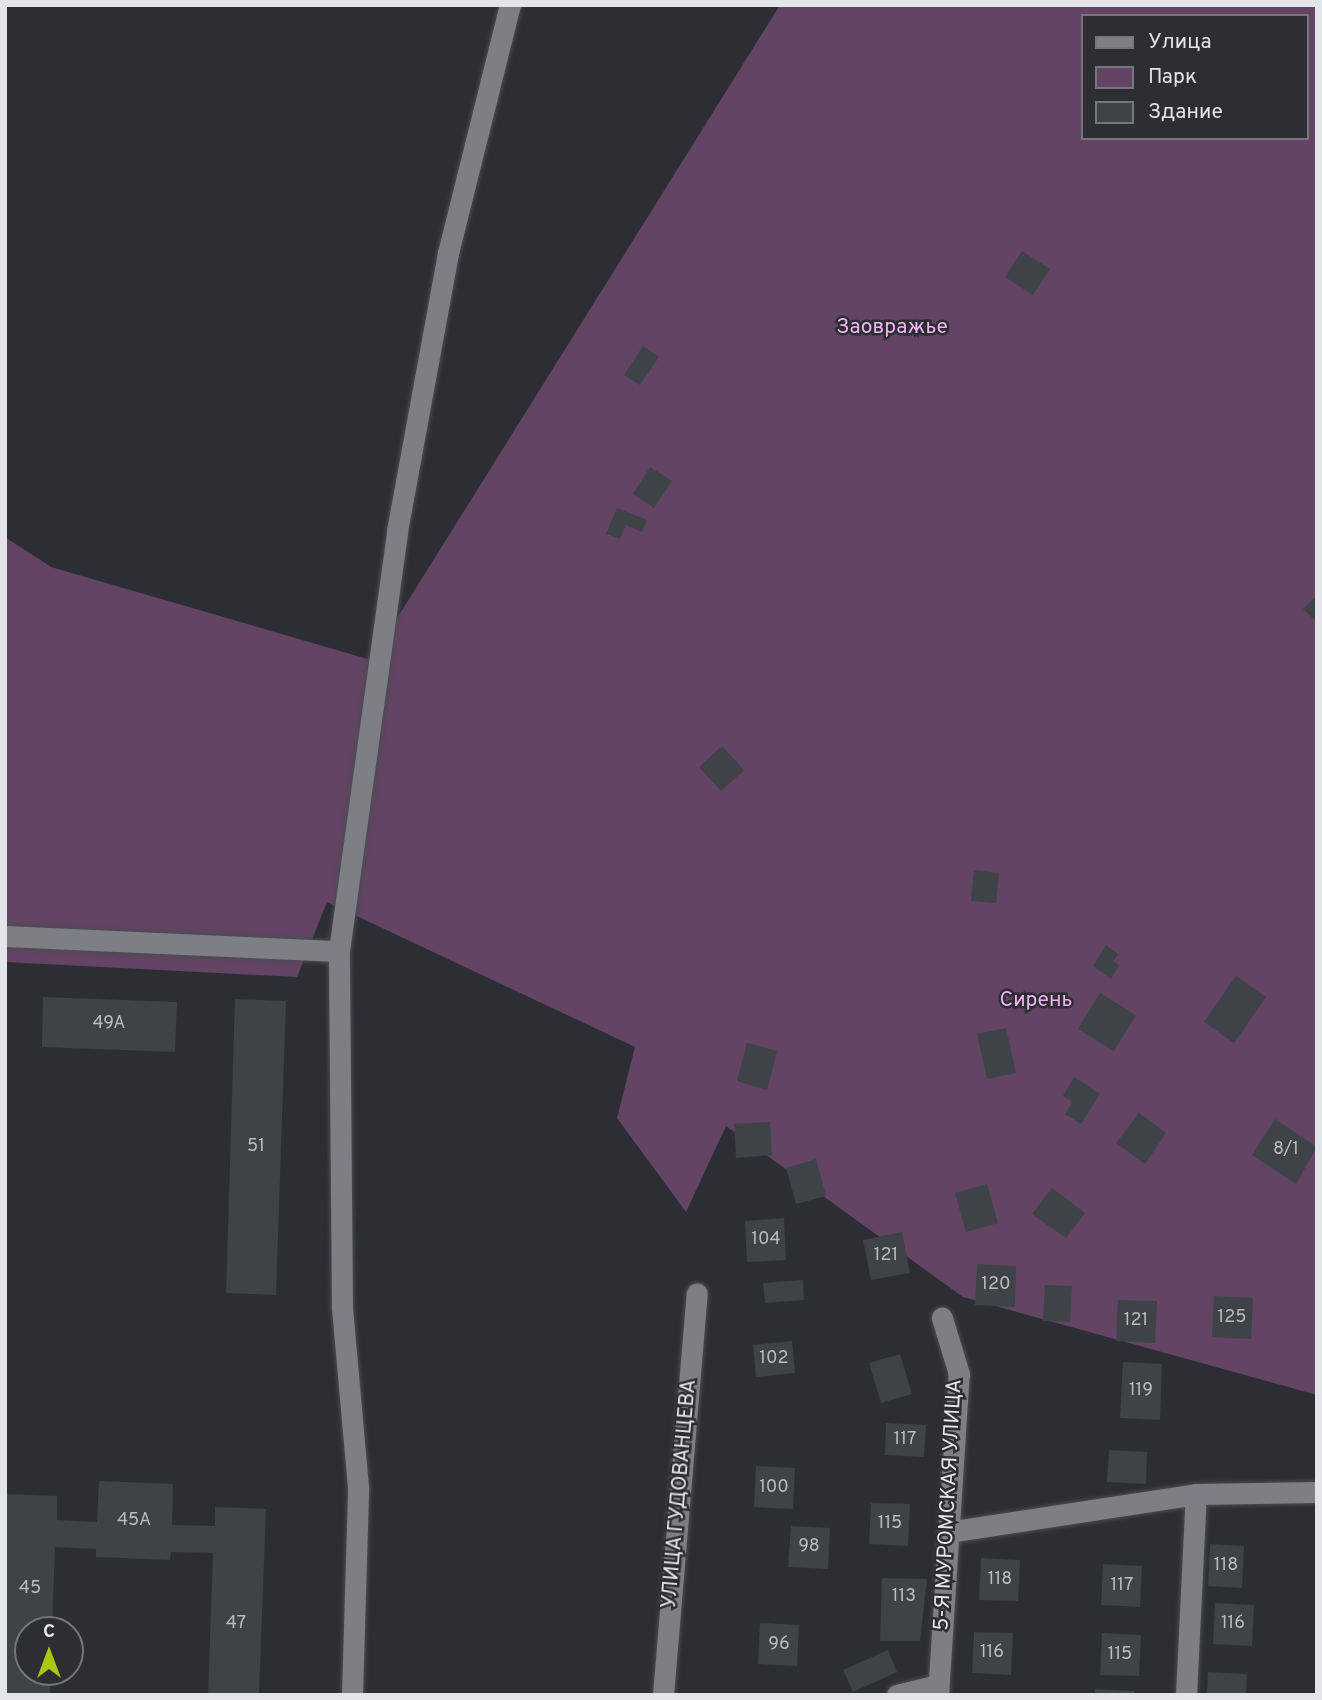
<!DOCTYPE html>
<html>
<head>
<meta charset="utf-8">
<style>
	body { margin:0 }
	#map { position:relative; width:1322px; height:1700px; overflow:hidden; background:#2c2e33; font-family:Overpass,sans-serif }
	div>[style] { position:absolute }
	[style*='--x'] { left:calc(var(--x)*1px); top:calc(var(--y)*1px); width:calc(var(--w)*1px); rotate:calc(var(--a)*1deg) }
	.green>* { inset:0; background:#634464 }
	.building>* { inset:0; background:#3d4346 }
	.roads { filter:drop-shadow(0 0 2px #4a4c50) drop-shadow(0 0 2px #4a4c50) }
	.street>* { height:21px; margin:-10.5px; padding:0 10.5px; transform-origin:10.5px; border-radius:10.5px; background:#7d7f85 }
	span { translate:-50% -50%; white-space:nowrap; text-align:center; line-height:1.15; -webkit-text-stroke:5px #2c2e33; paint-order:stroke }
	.number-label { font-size:18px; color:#babcc0 }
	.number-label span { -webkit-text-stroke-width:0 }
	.park-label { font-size:21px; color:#f4b2f5 }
	.street-label { font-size:21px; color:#e4e5e8 }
	.frame { position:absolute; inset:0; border:7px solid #e4e5e8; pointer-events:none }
	.legend { position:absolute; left:1081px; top:14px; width:228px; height:126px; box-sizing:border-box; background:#2c2e33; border:2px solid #76777b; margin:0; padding:9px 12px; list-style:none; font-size:21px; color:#e4e5e8 }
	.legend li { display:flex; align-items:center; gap:14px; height:35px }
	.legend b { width:35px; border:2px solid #76777b }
	.north { position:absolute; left:14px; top:1616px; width:70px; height:70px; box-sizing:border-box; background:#2c2e33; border:2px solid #76777b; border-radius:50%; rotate:0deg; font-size:19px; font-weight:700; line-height:28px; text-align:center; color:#e4e5e8 }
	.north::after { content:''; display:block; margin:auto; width:24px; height:32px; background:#adc60e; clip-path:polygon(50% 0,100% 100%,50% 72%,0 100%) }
</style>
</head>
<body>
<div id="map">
	<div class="green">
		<div style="clip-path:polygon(evenodd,780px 5px,1317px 5px,1317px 1395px,963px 1297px,726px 1126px,686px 1212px,617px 1118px,635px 1047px,327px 902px,297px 977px,5px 962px,5px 537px,51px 567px,371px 660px,780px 5px,1082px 16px,1306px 16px,1306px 138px,1082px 138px,1082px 16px)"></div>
	</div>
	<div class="building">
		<div style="clip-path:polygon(1022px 251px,1050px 269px,1033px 295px,1005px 277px)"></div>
		<div style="clip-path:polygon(643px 346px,659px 357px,640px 385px,624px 375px)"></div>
		<div style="clip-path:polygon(650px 467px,672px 481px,654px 508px,633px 494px)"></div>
		<div style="clip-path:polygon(617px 508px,647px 520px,642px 532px,626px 525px,620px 539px,606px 534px)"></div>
		<div style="clip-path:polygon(1317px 595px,1317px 622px,1303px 609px)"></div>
		<div style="clip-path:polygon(722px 746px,744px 770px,721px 791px,699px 767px)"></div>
		<div style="clip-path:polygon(974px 870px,999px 873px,996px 903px,971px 901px)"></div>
		<div style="clip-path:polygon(1106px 945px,1118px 954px,1113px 961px,1119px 966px,1111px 979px,1093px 966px)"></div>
		<div style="clip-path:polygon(1236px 976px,1266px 997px,1234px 1043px,1204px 1022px)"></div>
		<div style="clip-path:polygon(1100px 993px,1136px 1015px,1114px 1051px,1078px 1029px)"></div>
		<div style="clip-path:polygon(43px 997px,177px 1002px,175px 1052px,42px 1047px)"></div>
		<div style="clip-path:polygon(235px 999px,286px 1001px,276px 1295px,226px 1293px)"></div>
		<div style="clip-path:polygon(1006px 1028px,1016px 1073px,987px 1079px,977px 1034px)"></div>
		<div style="clip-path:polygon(747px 1043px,777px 1051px,767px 1090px,737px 1081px)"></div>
		<div style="clip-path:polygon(1074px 1077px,1100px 1094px,1081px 1124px,1065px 1114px,1072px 1102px,1063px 1096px)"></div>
		<div style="clip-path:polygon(1139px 1113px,1166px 1133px,1145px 1164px,1116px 1143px)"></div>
		<div style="clip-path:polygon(1275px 1119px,1317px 1147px,1296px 1184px,1252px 1155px)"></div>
		<div style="clip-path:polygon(770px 1122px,772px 1155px,736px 1158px,734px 1124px)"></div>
		<div style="clip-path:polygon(816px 1159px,826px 1196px,796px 1204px,786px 1168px)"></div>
		<div style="clip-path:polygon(987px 1184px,998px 1223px,966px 1232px,955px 1193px)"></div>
		<div style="clip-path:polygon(1052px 1188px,1085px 1213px,1066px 1238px,1032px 1214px)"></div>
		<div style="clip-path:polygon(784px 1218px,786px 1260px,747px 1262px,745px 1221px)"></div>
		<div style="clip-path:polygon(902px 1232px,910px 1273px,871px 1280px,863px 1240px)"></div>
		<div style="clip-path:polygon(977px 1264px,1016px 1266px,1015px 1307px,975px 1305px)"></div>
		<div style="clip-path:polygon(803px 1280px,804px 1300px,765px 1303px,763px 1283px)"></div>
		<div style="clip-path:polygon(1045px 1285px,1072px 1286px,1070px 1322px,1043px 1321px)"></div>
		<div style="clip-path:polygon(1214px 1296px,1253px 1298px,1251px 1339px,1212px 1337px)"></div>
		<div style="clip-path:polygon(1118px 1300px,1157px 1301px,1155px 1343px,1116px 1341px)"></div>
		<div style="clip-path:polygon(792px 1341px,795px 1373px,756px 1377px,753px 1345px)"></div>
		<div style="clip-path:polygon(900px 1354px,912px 1394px,881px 1403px,869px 1363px)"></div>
		<div style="clip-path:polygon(1123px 1362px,1162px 1364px,1160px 1420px,1120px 1418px)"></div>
		<div style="clip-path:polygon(886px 1423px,926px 1425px,924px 1457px,885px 1455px)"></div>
		<div style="clip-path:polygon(1109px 1450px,1147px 1452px,1146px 1484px,1107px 1482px)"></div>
		<div style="clip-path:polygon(756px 1466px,795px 1468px,793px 1509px,754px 1507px)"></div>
		<div style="clip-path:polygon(99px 1481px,173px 1484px,172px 1525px,215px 1526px,215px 1507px,266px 1509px,259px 1695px,208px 1695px,213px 1553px,171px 1552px,170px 1560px,96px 1557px,96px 1549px,55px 1547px,52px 1630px,28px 1630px,28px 1672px,51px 1672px,50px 1695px,5px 1695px,7px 1494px,57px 1496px,57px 1520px,97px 1522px)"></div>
		<div style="clip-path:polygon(871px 1503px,910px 1504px,908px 1546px,869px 1544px)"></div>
		<div style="clip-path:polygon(791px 1526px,830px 1528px,828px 1569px,788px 1567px)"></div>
		<div style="clip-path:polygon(1210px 1544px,1244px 1546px,1242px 1588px,1208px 1586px)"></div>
		<div style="clip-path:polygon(981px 1558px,1020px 1560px,1018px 1601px,979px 1600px)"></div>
		<div style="clip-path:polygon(1103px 1564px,1142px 1566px,1140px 1607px,1101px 1605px)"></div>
		<div style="clip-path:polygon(882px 1578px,927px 1579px,920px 1641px,880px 1641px)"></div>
		<div style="clip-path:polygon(1215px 1603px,1254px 1605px,1252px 1646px,1213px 1644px)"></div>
		<div style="clip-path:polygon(760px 1623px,799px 1625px,797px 1666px,758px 1664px)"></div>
		<div style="clip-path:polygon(974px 1632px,1013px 1633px,1011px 1675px,972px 1673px)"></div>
		<div style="clip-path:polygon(1102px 1633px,1141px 1635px,1139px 1676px,1100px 1675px)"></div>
		<div style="clip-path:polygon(888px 1650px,897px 1672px,853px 1692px,843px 1670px)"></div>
		<div style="clip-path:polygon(1208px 1672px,1247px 1674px,1246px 1695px,1207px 1695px)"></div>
		<div style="clip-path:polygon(1095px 1689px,1134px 1691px,1134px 1695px,1095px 1695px)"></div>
	</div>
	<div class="roads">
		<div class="street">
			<div style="--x:5;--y:936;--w:334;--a:2.6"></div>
			<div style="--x:948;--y:1532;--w:251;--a:-8.7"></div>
			<div style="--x:1196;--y:1494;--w:121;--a:-0.9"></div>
			<div style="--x:352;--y:1695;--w:208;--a:-88.3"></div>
			<div style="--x:358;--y:1487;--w:181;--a:-95.1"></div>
			<div style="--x:342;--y:1307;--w:356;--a:-90.5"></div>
			<div style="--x:339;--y:951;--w:424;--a:-82.1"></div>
			<div style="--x:397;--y:531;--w:283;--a:-79.6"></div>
			<div style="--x:448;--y:253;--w:256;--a:-76"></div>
			<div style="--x:663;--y:1695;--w:403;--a:-85.2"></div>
			<div style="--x:897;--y:1695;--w:42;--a:-13.7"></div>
			<div style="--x:938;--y:1695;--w:322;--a:-86.3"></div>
			<div style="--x:959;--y:1374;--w:59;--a:-106.9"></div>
			<div style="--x:1186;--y:1695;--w:201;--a:-87.2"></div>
		</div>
	</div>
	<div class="number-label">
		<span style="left:109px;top:1024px">49А</span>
		<span style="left:256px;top:1147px">51</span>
		<span style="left:1286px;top:1150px">8/1</span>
		<span style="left:766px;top:1240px">104</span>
		<span style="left:886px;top:1256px">121</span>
		<span style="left:996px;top:1285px">120</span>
		<span style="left:1232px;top:1318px">125</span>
		<span style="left:1136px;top:1321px">121</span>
		<span style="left:774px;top:1359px">102</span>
		<span style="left:1141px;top:1391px">119</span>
		<span style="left:905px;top:1440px">117</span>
		<span style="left:774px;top:1488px">100</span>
		<span style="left:134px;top:1521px">45А</span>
		<span style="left:890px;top:1524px">115</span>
		<span style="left:809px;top:1547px">98</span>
		<span style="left:1226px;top:1566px">118</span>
		<span style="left:1000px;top:1580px">118</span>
		<span style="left:1122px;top:1586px">117</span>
		<span style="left:30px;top:1589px">45</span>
		<span style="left:904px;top:1597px">113</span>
		<span style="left:236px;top:1624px">47</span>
		<span style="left:1233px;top:1624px">116</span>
		<span style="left:779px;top:1645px">96</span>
		<span style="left:992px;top:1653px">116</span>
		<span style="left:1120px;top:1655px">115</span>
	</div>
	<div class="park-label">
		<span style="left:892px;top:328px">Заовражье</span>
		<span style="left:1036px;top:1001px">Сирень</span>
	</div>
	<div class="street-label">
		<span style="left:680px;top:1494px;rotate:-85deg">УЛИЦА ГУДОВАНЦЕВА</span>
		<span style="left:949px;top:1505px;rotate:-87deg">5-Я МУРОМСКАЯ УЛИЦА</span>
	</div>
	<div class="frame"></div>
	<ul class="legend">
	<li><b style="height:9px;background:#7d7f85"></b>Улица</li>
	<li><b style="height:19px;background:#634464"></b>Парк</li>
	<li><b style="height:19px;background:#3d4346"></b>Здание</li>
	</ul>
	<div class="north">С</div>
</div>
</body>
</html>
